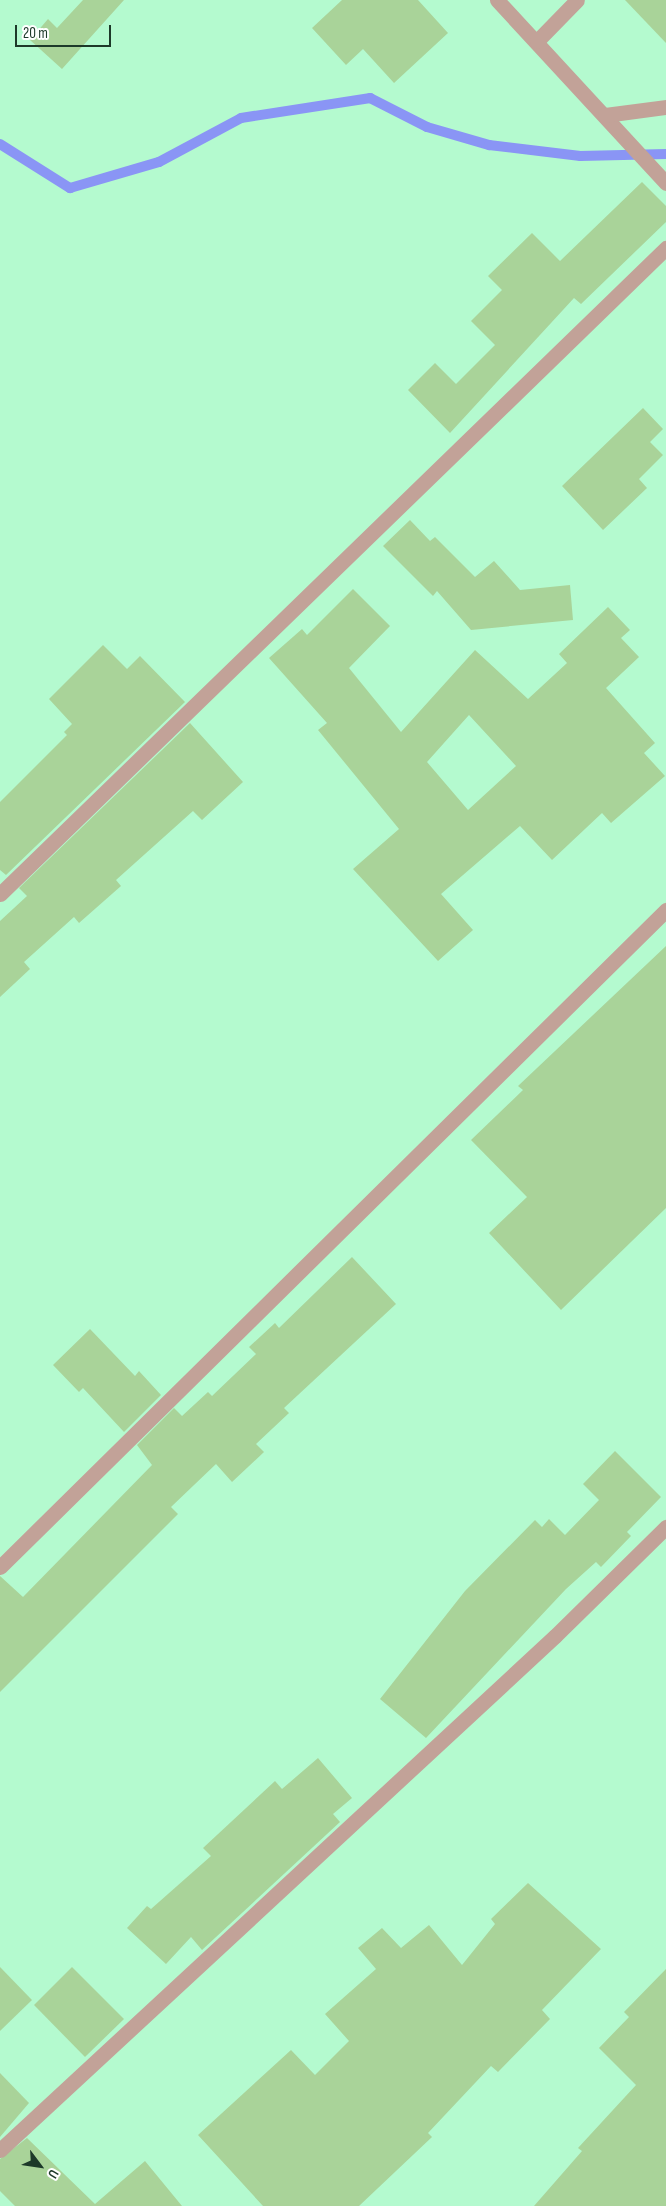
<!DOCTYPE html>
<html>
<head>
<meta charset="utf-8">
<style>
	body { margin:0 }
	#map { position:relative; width:666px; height:2206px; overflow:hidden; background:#b4facf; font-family:"Sofia Sans Condensed",sans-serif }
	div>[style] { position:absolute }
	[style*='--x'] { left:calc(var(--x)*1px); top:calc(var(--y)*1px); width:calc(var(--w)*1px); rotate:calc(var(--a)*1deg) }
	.stream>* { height:10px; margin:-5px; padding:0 5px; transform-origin:5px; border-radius:5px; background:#8a95f5 }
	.building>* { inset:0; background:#a9d399 }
	.street>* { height:15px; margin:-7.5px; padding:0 7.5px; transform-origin:7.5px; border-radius:7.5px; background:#c2a298 }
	span { translate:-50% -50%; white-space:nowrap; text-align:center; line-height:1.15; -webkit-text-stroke:4.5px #fff; paint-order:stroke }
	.north { position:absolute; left:15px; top:2141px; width:50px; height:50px; -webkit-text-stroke:4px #fff; paint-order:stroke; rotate:121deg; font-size:14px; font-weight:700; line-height:20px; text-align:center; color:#1d3929 }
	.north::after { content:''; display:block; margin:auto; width:18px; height:22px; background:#1d3929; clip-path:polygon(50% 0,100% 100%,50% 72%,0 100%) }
	.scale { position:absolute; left:15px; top:25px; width:96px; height:22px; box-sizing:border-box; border:2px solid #1d3929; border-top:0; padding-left:6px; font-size:15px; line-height:18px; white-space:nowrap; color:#1d3929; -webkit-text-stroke:4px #fff; paint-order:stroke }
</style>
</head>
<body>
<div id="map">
	<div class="stream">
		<div style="--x:0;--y:144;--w:83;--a:32.2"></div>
		<div style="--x:70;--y:188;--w:93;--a:-16.3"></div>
		<div style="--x:159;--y:162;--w:93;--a:-28.2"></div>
		<div style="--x:241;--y:118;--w:131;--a:-8.8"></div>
		<div style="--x:370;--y:98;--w:64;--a:27"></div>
		<div style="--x:427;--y:127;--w:65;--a:16.2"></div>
		<div style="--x:489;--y:145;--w:92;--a:6.9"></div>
		<div style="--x:580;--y:156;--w:86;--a:-1.3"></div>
	</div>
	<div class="building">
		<div style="clip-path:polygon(83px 0,124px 0,62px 69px,30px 40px,48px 19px,57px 28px)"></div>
		<div style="clip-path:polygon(342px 0,418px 0,448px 33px,394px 83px,363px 49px,346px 65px,312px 28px)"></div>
		<div style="clip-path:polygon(625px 0,666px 0,666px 43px)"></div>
		<div style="clip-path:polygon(642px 182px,666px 206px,666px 222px,581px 304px,574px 298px,450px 433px,408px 390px,435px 363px,456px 384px,495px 345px,471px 321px,502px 290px,488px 276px,532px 233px,560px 261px)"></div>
		<div style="clip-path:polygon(643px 408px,663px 429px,650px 442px,663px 455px,639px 479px,647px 488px,603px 530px,562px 486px)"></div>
		<div style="clip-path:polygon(410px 520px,430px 541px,435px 537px,475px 577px,494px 561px,520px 590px,570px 585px,573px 620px,471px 630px,437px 591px,433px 596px,383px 546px)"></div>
		<div style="clip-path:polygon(evenodd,353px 589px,390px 626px,349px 668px,401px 732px,475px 650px,528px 699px,567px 663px,559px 654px,608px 607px,630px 630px,621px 638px,639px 657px,606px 688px,655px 743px,644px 753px,665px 776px,611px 823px,602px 813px,552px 860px,520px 826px,441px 894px,473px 930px,438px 961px,353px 869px,399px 829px,318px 730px,327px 723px,269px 658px,302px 629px,307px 635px,353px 589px,469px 715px,516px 766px,468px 810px,427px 762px,469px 715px)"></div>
		<div style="clip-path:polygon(103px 645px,127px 669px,140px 656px,185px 702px,6px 875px,0 870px,0 802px,67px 735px,64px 732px,72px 724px,49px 699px)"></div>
		<div style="clip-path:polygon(190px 723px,243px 782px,202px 820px,193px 811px,116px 880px,121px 886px,79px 923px,74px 917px,24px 962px,30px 969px,0 997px,0 921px,27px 896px,19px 888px)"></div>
		<div style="clip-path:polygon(666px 946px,666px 1208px,561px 1310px,489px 1233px,527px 1197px,471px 1140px,523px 1090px,518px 1086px)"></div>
		<div style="clip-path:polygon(352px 1257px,396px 1304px,284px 1408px,289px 1413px,256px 1444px,264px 1452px,232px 1482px,216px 1464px,171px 1507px,178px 1514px,0 1692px,0 1576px,23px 1597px,152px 1465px,137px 1445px,174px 1408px,182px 1416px,208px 1392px,212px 1396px,256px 1354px,249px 1347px,275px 1323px,279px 1328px)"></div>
		<div style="clip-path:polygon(90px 1329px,135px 1376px,139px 1371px,161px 1395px,124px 1432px,83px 1388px,79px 1392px,53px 1365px)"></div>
		<div style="clip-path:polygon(615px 1451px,661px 1497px,627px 1532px,631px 1536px,601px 1567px,596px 1562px,566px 1589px,426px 1738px,380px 1699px,465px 1591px,535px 1520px,542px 1527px,549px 1519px,565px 1535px,599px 1500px,583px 1484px)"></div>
		<div style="clip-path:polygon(318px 1758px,352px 1798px,333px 1814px,340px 1822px,202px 1950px,191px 1937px,166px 1964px,127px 1928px,147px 1906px,151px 1909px,211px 1856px,203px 1848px,275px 1781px,282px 1789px)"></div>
		<div style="clip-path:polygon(528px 1883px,601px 1949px,542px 2010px,550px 2019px,498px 2072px,491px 2066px,428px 2133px,432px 2137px,359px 2206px,263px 2206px,198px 2135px,291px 2050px,315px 2075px,349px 2041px,325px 2014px,376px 1969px,358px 1948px,382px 1928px,401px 1948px,429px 1925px,462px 1965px,495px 1924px,491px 1919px)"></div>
		<div style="clip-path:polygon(0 1967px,32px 2000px,0 2031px)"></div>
		<div style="clip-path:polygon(72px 1967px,124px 2019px,85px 2057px,34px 2005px)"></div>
		<div style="clip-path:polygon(666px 1969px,666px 2206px,534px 2206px,582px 2151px,578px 2148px,636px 2085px,599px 2048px,629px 2017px,624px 2012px)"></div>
		<div style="clip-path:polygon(0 2073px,29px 2103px,0 2137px)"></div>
		<div style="clip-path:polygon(27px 2138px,95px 2204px,145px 2161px,182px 2206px,15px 2206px,0 2191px,0 2159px)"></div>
	</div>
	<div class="street">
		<div style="--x:497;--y:0;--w:249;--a:47.3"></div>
		<div style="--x:537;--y:41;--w:57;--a:-45.7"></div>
		<div style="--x:605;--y:115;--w:62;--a:-7.5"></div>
		<div style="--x:0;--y:894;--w:928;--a:-44.13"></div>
		<div style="--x:0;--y:1567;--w:936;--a:-44.61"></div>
		<div style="--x:0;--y:2150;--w:756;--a:-42.8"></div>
		<div style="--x:555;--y:1636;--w:156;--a:-44.5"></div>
	</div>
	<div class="north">U</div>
	<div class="scale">20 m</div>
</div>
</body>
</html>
